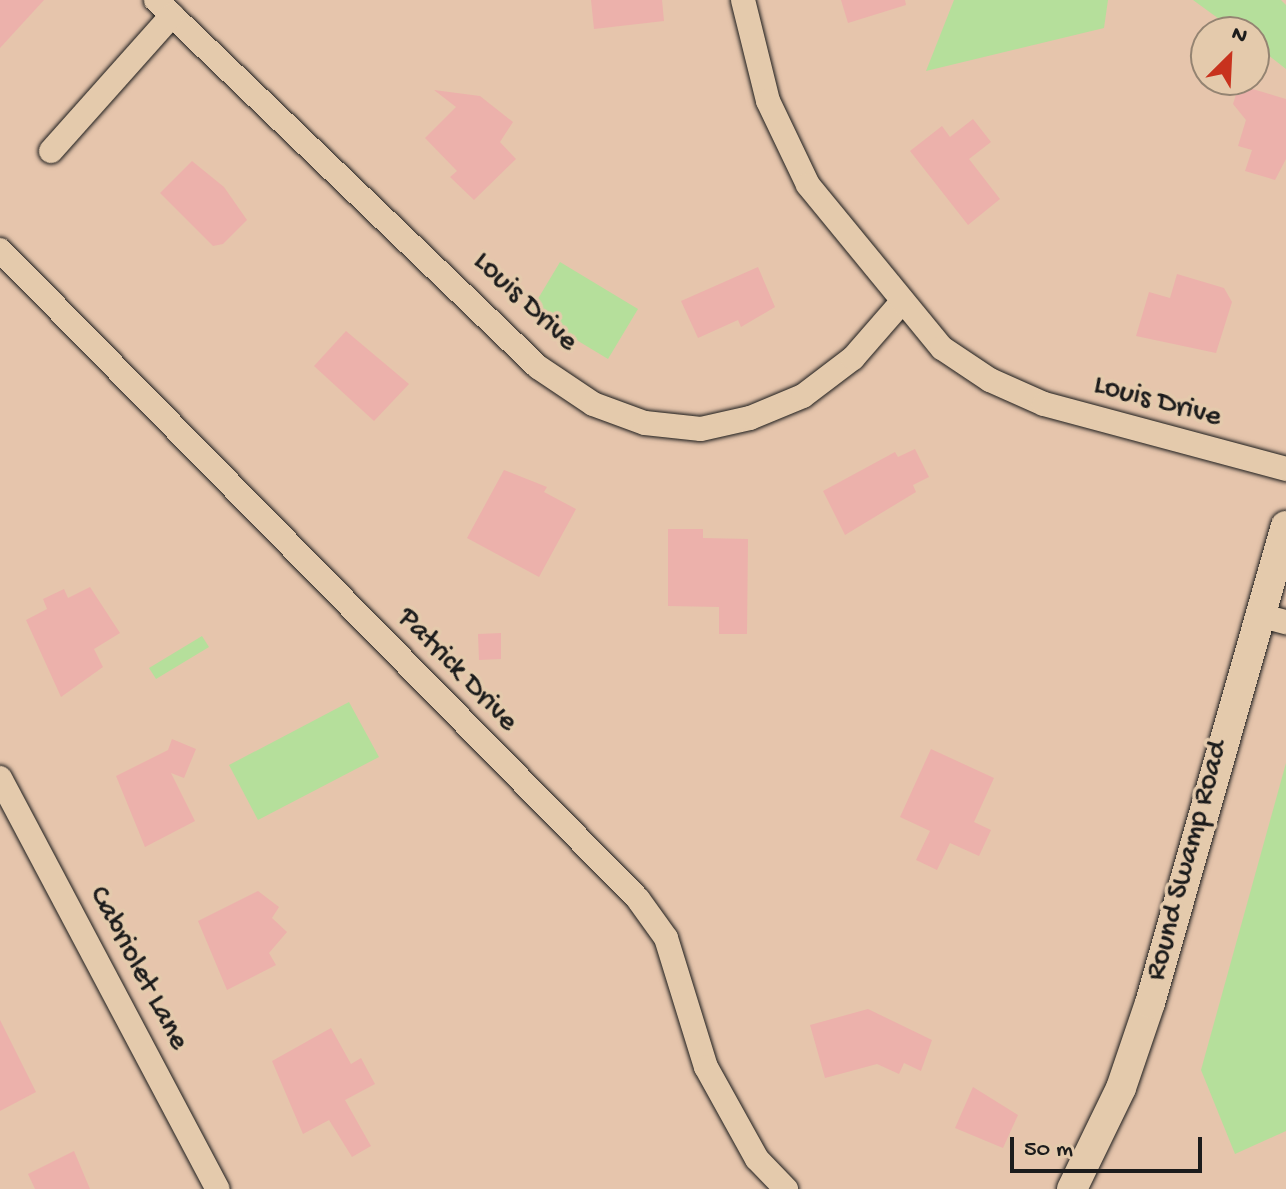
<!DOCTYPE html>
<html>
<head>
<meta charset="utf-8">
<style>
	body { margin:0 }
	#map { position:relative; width:1286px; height:1189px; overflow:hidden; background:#e6c5ac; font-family:"Gochi Hand",sans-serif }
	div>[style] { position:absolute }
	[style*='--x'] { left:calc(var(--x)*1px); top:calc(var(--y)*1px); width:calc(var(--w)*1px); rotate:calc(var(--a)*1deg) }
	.green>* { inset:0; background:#b5df9b }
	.building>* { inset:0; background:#ecb1ab }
	.roads { filter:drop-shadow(0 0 2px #1c1c1c) drop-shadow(0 0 2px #1c1c1c) }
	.minor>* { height:24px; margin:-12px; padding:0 12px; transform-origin:12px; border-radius:12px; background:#e4caac }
	.tertiary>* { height:30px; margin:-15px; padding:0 15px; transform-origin:15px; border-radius:15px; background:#e4caac }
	span { translate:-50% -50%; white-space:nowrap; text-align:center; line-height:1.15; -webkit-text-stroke:7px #e4caac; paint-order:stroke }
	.street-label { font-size:30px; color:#1c1c1c }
	.north { position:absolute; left:1190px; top:16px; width:80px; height:80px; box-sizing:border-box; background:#e4caac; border:2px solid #948472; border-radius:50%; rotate:24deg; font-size:22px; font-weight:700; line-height:32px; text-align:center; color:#1c1c1c }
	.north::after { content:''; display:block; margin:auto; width:28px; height:36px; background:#c8321e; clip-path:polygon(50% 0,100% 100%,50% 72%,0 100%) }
	.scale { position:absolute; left:1010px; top:1137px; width:192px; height:36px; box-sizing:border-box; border:4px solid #1c1c1c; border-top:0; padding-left:10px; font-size:24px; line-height:28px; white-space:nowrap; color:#1c1c1c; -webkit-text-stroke:6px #e4caac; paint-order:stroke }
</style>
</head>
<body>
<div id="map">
	<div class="green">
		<div style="clip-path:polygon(954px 0,1108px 0,1104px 28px,926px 71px)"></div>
		<div style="clip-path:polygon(1193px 0,1281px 0,1286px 5px,1286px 69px,1254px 44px,1254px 32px,1237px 32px)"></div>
		<div style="clip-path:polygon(560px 262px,638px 309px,608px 359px,530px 312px)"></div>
		<div style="clip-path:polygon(202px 636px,209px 647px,156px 679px,149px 668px)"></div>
		<div style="clip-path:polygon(349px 702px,379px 757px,258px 820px,229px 765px)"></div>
		<div style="clip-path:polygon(1286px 763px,1286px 1131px,1235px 1154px,1201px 1070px)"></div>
	</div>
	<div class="building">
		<div style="clip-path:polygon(0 0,44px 0,0 48px)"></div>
		<div style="clip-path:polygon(591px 0,662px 0,664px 21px,594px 29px)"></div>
		<div style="clip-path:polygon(841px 0,905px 0,906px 5px,848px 23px)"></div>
		<div style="clip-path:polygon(1239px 85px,1286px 99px,1286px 159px,1275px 180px,1245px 171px,1252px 150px,1238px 146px,1246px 120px,1233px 104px)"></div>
		<div style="clip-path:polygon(434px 90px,480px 96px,513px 122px,500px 142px,516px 159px,474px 200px,450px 177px,457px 171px,425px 138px,456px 107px)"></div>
		<div style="clip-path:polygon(973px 119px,991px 142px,969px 159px,1000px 199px,968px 225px,910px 151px,942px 126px,950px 137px)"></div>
		<div style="clip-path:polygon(192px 161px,224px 187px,247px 220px,223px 244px,213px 246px,160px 193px)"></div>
		<div style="clip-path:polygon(758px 267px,775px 307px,741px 327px,738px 320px,698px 338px,681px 301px)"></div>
		<div style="clip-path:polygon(1177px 274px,1224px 288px,1232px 302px,1216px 353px,1136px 336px,1149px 292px,1170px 298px)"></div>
		<div style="clip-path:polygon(346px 331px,409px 384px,374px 421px,314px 366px)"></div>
		<div style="clip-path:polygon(915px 449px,929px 477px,913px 485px,916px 492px,845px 535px,823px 491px,895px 452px,898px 457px)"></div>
		<div style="clip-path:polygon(504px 470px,547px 487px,544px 492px,576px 509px,539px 577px,467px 538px)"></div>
		<div style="clip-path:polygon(668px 529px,703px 529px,703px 538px,748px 539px,747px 634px,719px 634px,719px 607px,668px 606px)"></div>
		<div style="clip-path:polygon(90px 587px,120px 633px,94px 649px,103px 667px,61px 697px,26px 620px,47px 609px,43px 599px,64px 589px,68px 598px)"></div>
		<div style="clip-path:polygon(501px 633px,501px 659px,479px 660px,478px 634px)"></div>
		<div style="clip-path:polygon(172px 739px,196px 749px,184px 778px,171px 773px,195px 821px,145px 847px,116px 776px,168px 750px)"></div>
		<div style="clip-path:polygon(931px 749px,994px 778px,974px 822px,991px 830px,979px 856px,950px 843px,937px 870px,916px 860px,930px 831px,900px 817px)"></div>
		<div style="clip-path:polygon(258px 891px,279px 907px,272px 918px,287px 932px,269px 953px,276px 965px,227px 990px,198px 921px)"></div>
		<div style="clip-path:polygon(868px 1009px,932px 1040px,921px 1071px,904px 1063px,899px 1074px,877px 1064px,825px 1078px,810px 1025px)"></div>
		<div style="clip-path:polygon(0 1020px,36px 1092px,0 1111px)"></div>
		<div style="clip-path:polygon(331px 1028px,351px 1064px,361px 1058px,375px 1084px,345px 1100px,371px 1146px,352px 1157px,329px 1120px,303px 1134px,272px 1061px)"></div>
		<div style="clip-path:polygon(973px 1087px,1018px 1115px,1003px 1148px,955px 1128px)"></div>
		<div style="clip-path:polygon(74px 1151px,90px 1189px,35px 1189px,28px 1174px)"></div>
	</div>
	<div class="roads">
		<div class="minor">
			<div style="--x:156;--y:0;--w:530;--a:43.85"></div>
			<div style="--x:538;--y:367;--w:66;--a:33.9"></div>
			<div style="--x:593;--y:404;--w:55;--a:20.1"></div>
			<div style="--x:645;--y:423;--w:56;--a:6.1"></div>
			<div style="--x:701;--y:429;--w:50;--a:-12.7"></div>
			<div style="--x:750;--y:418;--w:57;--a:-22.5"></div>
			<div style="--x:803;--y:396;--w:63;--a:-37.2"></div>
			<div style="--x:853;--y:358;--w:73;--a:-48.9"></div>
			<div style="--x:743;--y:0;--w:104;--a:76.1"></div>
			<div style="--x:768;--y:101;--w:93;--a:64.5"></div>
			<div style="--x:808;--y:185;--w:211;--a:50.6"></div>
			<div style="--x:942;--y:348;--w:58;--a:33.7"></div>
			<div style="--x:990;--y:380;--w:59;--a:24"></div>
			<div style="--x:1044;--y:404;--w:251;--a:15"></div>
			<div style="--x:51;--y:151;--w:182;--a:-48.3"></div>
			<div style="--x:0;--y:250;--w:910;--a:45.49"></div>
			<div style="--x:638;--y:899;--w:48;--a:54.3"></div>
			<div style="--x:666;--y:938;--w:135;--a:72.8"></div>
			<div style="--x:706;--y:1067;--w:105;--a:61"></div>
			<div style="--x:757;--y:1159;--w:42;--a:46"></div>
			<div style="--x:1259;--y:615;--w:28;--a:15"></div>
			<div style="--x:0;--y:778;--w:465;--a:62.1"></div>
		</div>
		<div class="tertiary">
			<div style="--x:1072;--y:1189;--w:112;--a:-64.1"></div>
			<div style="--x:1121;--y:1088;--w:90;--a:-71.2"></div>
			<div style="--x:1150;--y:1003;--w:496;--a:-74.1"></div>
		</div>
	</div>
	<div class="street-label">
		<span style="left:524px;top:303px;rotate:43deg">Louis Drive</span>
		<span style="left:1157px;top:403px;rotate:15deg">Louis Drive</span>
		<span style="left:456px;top:671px;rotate:46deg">Patrick Drive</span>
		<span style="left:1189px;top:861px;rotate:-75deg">Round Swamp Road</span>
		<span style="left:137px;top:969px;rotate:62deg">Cabriolet Lane</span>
	</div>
	<div class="north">N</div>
	<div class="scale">50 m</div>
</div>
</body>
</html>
